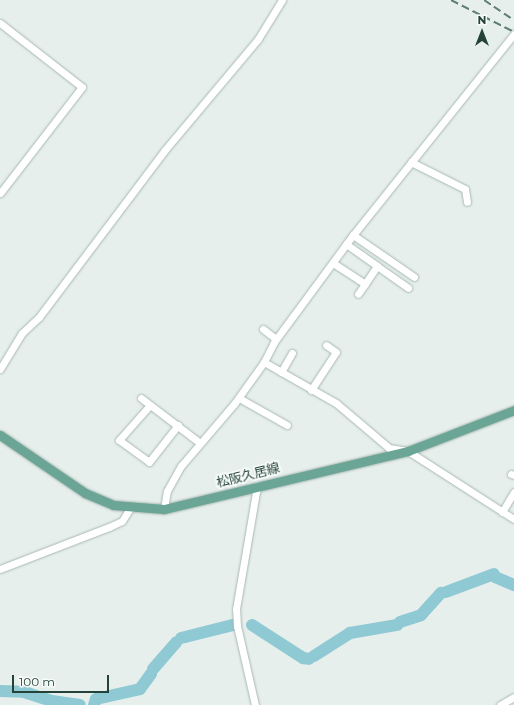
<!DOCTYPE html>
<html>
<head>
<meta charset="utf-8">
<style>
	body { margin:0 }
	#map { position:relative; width:514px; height:705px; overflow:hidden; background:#e6efeb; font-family:Montserrat,"Noto Sans JP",sans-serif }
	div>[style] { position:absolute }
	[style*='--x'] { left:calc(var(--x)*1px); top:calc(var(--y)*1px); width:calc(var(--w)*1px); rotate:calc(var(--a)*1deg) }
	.river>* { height:12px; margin:-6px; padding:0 6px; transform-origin:6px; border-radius:6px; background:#8ec9d4 }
	.roads { filter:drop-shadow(0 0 1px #a8b8b2) drop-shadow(0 0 1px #a8b8b2) }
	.minor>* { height:7px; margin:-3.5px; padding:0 3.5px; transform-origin:3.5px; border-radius:3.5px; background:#fff }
	.major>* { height:9px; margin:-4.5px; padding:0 4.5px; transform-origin:4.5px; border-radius:4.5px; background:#6aa596 }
	.rail>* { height:2px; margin-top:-1px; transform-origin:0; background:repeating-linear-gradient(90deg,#5f7d75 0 8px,transparent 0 12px) }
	span { translate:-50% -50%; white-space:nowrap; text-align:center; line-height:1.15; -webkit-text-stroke:3.5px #f7fbf9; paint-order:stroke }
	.street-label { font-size:13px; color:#24423a }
	.north { position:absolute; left:462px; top:12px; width:40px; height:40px; -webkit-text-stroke:3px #f7fbf9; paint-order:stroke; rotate:0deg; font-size:11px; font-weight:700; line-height:16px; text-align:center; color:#24423a }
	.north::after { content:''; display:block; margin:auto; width:14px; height:18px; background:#24423a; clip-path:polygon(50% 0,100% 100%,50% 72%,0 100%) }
	.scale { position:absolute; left:12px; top:675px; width:97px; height:18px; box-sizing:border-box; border:2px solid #24423a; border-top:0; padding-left:5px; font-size:12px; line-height:14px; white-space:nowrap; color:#24423a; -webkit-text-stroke:3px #f7fbf9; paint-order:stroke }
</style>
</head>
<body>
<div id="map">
	<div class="river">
		<div style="--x:495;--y:577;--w:21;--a:23"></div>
		<div style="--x:446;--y:592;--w:51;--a:-20.6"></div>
		<div style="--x:400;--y:622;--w:22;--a:-18"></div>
		<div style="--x:421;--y:615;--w:30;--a:-48"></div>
		<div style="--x:252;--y:625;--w:61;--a:32.9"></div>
		<div style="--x:303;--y:658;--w:6;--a:9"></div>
		<div style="--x:181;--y:638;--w:54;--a:-14"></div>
		<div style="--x:314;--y:656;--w:43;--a:-32.6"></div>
		<div style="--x:350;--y:633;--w:48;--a:-9.7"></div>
		<div style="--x:153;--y:669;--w:35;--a:-49"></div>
		<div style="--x:0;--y:691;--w:24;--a:2"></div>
		<div style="--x:24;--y:692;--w:29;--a:18"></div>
		<div style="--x:52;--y:701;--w:28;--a:8"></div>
		<div style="--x:94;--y:705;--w:6;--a:-72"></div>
		<div style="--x:96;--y:699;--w:45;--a:-12.8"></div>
		<div style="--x:140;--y:689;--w:19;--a:-54"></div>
	</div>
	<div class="roads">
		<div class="minor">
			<div style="--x:0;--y:23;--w:104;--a:38"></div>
			<div style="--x:82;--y:87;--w:134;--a:127.7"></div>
			<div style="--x:411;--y:162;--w:60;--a:26.6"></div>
			<div style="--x:465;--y:189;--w:13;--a:81"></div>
			<div style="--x:353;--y:235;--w:74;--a:34.5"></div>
			<div style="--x:346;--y:244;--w:38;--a:35"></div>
			<div style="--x:377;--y:266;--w:22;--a:124"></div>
			<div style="--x:333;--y:263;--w:38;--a:33"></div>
			<div style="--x:365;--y:284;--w:12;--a:125"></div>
			<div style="--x:377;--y:266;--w:38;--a:35"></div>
			<div style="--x:263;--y:329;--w:16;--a:38"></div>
			<div style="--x:264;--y:362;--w:83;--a:29.7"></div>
			<div style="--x:336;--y:403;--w:70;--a:40.3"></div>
			<div style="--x:389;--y:448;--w:19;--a:9"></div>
			<div style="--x:408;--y:451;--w:126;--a:32.7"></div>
			<div style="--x:0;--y:369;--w:42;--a:-58.6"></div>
			<div style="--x:22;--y:333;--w:23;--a:-43"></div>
			<div style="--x:39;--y:317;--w:208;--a:-53"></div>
			<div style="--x:164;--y:151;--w:146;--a:-50"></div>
			<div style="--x:258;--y:39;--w:46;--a:-58.4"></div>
			<div style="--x:281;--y:372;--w:22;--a:-60"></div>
			<div style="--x:311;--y:390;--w:45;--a:-56.7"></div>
			<div style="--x:336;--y:352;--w:12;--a:-145"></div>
			<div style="--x:141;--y:398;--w:74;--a:37.3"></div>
			<div style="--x:239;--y:398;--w:55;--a:29.4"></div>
			<div style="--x:150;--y:405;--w:47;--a:131.5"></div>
			<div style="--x:119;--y:440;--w:37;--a:36"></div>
			<div style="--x:149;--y:462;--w:47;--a:-51.9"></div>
			<div style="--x:511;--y:474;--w:3;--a:18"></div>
			<div style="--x:164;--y:509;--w:18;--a:-81"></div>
			<div style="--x:167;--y:491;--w:29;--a:-61"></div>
			<div style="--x:181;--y:466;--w:82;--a:-49.5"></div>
			<div style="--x:234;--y:404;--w:52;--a:-54.5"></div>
			<div style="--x:264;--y:362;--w:22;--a:-63"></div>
			<div style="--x:274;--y:342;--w:133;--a:-53.6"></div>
			<div style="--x:353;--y:235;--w:258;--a:-51.3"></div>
			<div style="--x:502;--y:512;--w:23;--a:-59"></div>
			<div style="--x:0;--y:569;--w:117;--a:-21.1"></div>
			<div style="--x:109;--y:527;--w:14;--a:-25"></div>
			<div style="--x:122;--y:521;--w:15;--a:-58"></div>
			<div style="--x:255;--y:705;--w:81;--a:-102.8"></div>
			<div style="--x:237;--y:626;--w:17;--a:-93"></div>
			<div style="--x:236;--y:609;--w:125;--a:-80.3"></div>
			<div style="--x:500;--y:705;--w:16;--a:-30"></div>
		</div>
		<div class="major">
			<div style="--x:0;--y:435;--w:103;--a:34.3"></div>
			<div style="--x:85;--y:493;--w:30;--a:23"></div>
			<div style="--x:113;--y:505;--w:51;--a:4.5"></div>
			<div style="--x:164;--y:509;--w:251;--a:-13.4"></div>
			<div style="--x:408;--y:451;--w:114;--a:-21.1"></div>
		</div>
	</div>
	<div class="rail">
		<div style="--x:451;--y:0;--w:71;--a:26.9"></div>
		<div style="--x:484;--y:0;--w:36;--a:34"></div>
	</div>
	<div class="street-label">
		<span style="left:248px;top:475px;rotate:-14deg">松阪久居線</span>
	</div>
	<div class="north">N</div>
	<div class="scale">100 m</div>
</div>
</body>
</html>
